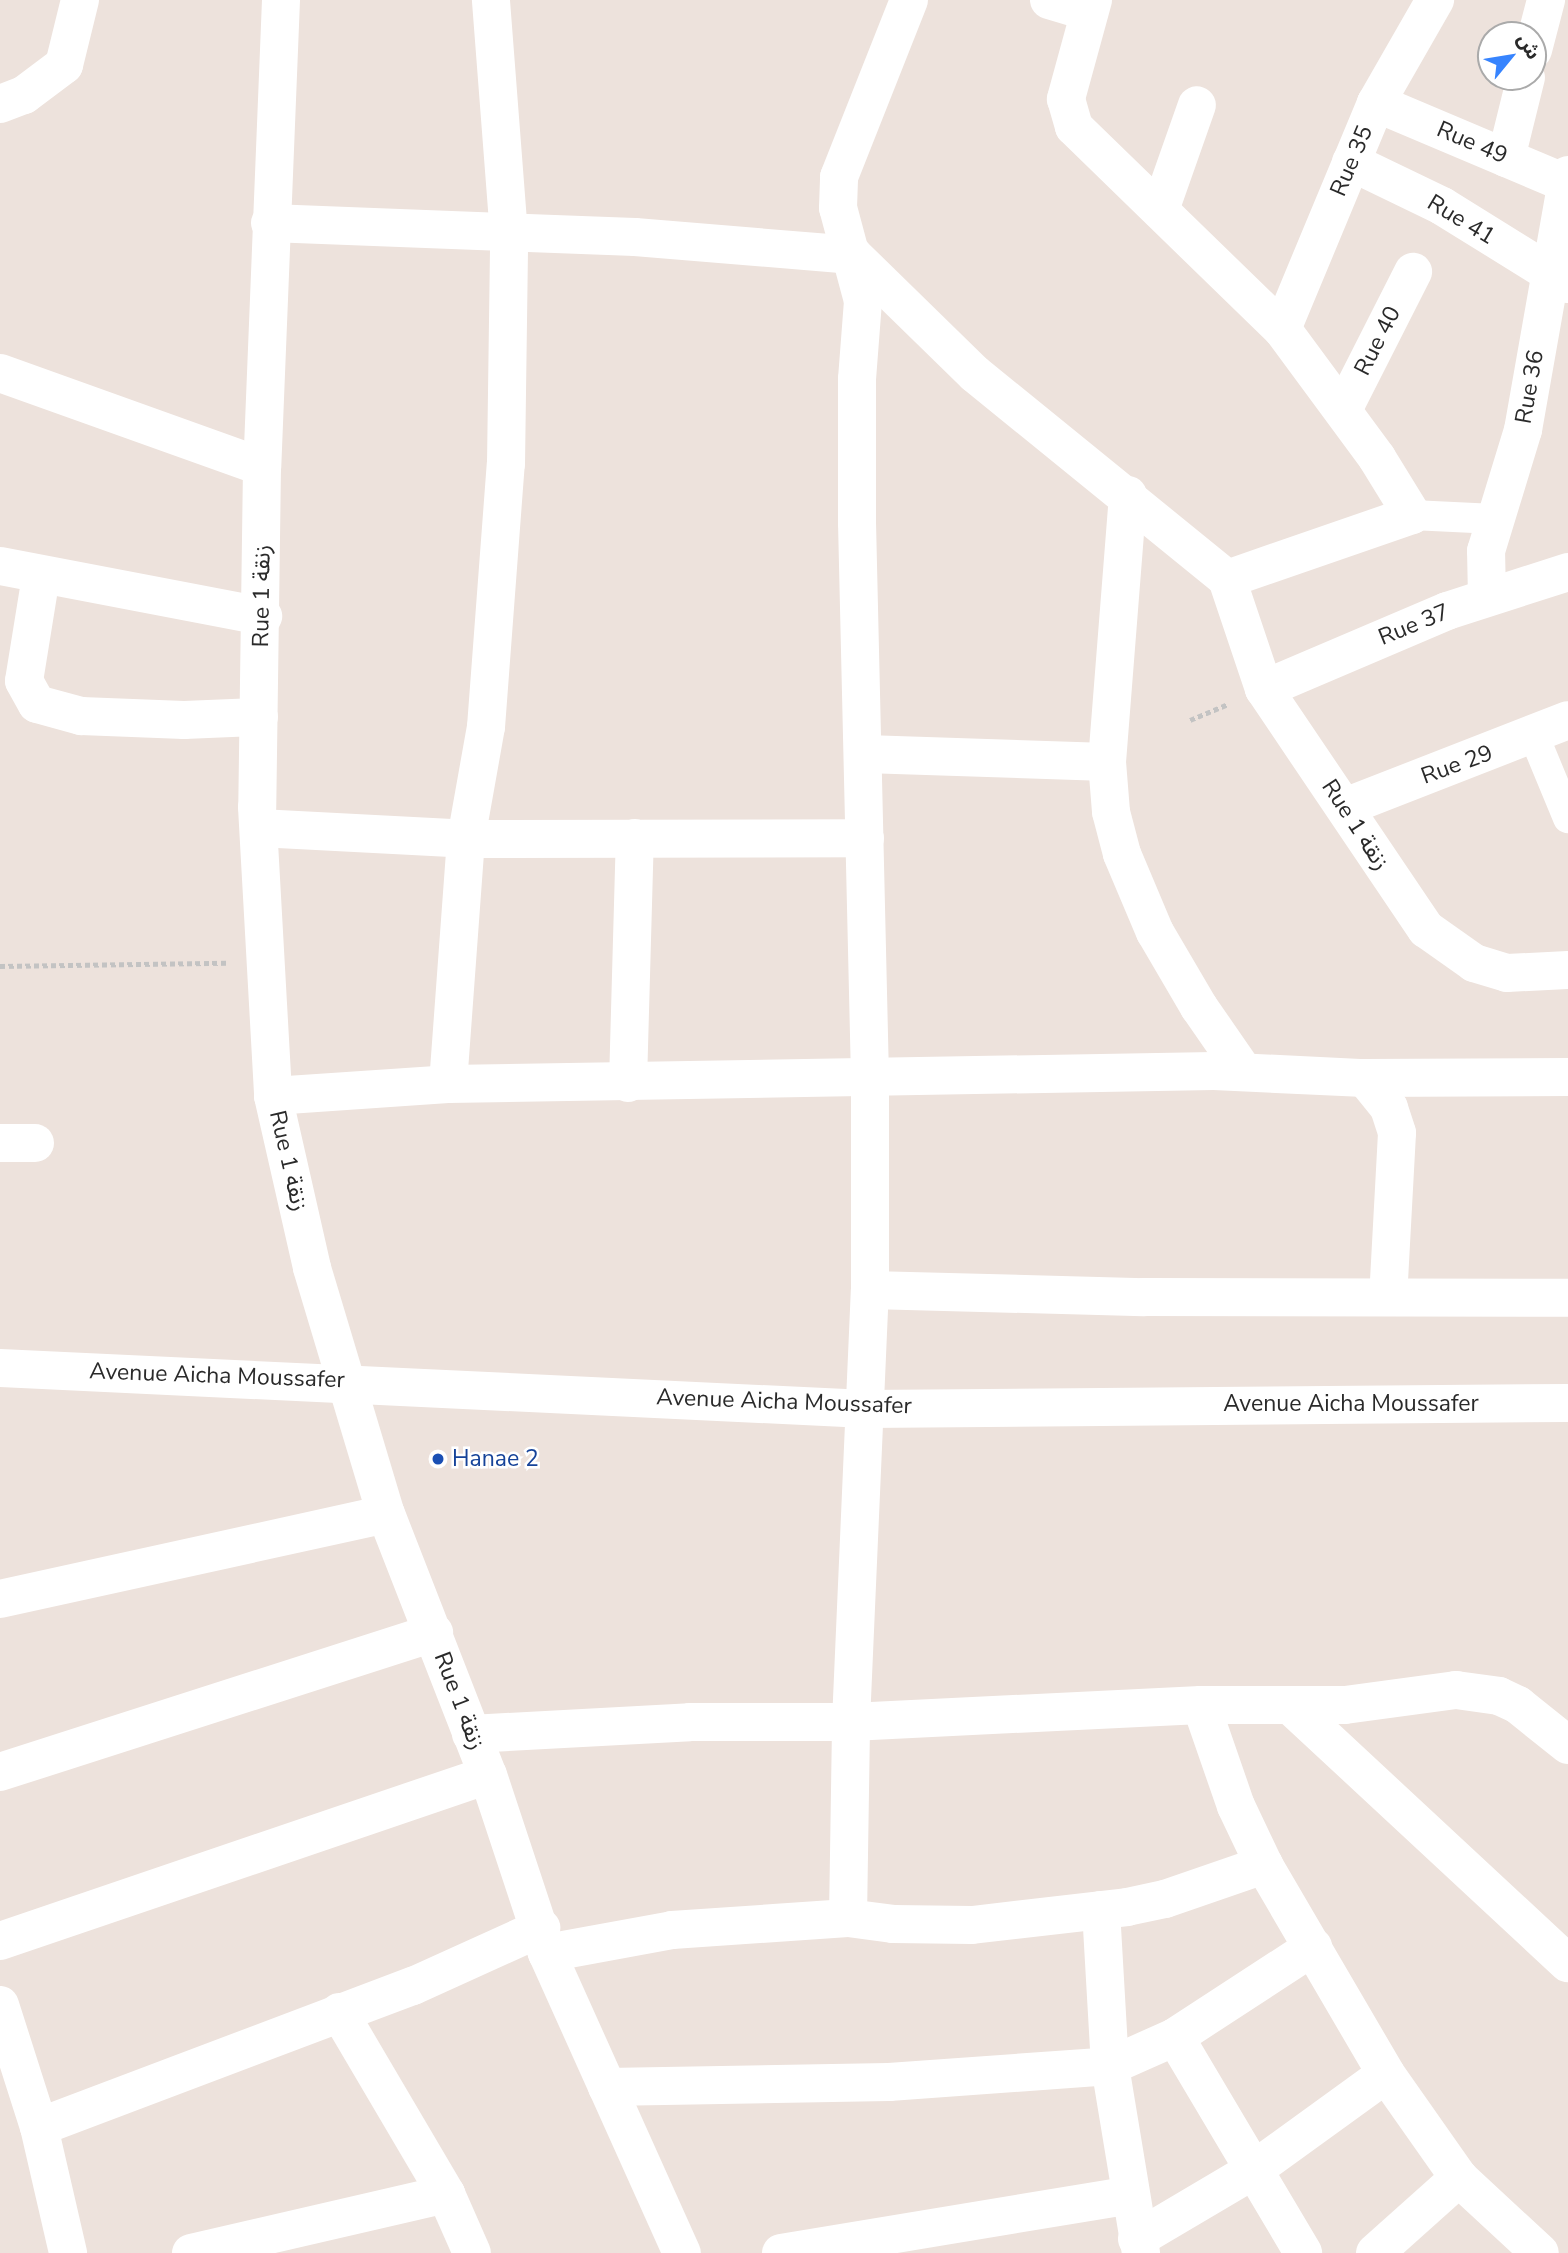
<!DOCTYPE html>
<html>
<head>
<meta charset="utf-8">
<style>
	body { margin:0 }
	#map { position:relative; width:1568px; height:2253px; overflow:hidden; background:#ede2dc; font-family:"Nunito Sans","Noto Sans Arabic",sans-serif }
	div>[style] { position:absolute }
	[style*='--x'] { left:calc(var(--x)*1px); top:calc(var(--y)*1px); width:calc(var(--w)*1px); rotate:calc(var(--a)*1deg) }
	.path>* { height:4.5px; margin-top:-2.25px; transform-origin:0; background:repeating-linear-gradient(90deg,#c3c3c3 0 5px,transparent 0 8.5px) }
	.pedestrian>* { height:30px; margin:-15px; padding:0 15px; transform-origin:15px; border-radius:15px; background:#fff }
	.minor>* { height:38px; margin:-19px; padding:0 19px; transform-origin:19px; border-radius:19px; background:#fff }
	.tertiary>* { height:38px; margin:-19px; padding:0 19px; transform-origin:19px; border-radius:19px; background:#fff }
	.dots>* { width:19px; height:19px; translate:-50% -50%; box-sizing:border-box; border:4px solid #fff; border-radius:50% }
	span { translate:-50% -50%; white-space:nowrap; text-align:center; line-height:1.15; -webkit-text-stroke:5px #fff; paint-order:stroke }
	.street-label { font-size:23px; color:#2a2a2a }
	.transit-label { font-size:23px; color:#164399 }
	.left { translate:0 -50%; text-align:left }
	.north { position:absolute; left:1477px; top:21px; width:70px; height:70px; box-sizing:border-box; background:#fff; border:2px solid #aaa; border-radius:50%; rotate:60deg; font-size:19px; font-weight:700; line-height:28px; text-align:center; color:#2a2a2a }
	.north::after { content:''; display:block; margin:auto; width:24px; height:32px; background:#3784fe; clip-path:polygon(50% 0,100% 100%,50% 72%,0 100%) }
</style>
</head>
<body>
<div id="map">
	<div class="path">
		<div style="--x:1190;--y:720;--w:41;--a:-22.8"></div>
		<div style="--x:0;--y:966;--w:227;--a:-0.8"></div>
	</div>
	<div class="pedestrian">
		<div style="--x:1412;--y:515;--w:83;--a:2.8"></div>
		<div style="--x:1534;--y:736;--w:89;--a:67.5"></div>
	</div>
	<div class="minor">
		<div style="--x:281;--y:0;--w:467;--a:92.3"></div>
		<div style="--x:262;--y:467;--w:340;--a:90.8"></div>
		<div style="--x:257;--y:807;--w:289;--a:86.8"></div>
		<div style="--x:273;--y:1096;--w:176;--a:77.2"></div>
		<div style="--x:312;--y:1268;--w:257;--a:73.3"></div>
		<div style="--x:386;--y:1514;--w:280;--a:68.7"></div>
		<div style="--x:488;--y:1775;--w:188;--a:71.7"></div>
		<div style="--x:547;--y:1953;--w:329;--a:65.8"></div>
		<div style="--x:1049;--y:0;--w:42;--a:16.7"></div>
		<div style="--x:1093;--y:0;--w:103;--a:105.3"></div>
		<div style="--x:1066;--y:99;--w:29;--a:74"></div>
		<div style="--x:1074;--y:127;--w:290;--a:44.2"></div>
		<div style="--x:1282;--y:329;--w:160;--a:53.6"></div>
		<div style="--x:1377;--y:458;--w:67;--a:58.4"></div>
		<div style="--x:1412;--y:515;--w:196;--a:160.9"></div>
		<div style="--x:1533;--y:50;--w:52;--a:-75.4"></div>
		<div style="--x:1376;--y:103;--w:208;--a:22.9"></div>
		<div style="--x:0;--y:104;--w:26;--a:-21"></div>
		<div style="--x:24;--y:95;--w:50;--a:-36.9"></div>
		<div style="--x:64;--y:65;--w:67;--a:-76.2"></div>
		<div style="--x:1506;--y:158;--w:83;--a:-76.1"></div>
		<div style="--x:1351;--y:162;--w:101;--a:25.8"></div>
		<div style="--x:1442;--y:206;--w:148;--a:31.8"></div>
		<div style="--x:1160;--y:210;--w:111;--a:-70.6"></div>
		<div style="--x:270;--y:223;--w:365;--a:2.2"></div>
		<div style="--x:635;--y:237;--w:219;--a:4.7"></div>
		<div style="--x:853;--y:255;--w:170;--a:44.3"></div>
		<div style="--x:975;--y:374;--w:325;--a:39.1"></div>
		<div style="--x:1282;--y:329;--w:245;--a:-67.4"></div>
		<div style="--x:1376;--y:103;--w:119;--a:-60.2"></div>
		<div style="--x:0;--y:373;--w:278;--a:19.7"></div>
		<div style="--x:1343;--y:410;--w:155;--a:-63.1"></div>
		<div style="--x:1128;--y:495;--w:268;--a:94.5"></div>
		<div style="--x:1107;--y:762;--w:50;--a:85.4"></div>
		<div style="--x:1111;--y:812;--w:43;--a:75.3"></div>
		<div style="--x:1122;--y:854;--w:85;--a:67.1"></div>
		<div style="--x:1155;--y:932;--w:87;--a:59.6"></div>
		<div style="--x:1199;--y:1007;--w:79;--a:55.3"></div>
		<div style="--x:0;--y:566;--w:268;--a:10.8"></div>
		<div style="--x:41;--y:576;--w:106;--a:99.2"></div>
		<div style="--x:24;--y:681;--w:26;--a:61"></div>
		<div style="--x:37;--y:704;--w:46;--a:15.3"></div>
		<div style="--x:81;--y:716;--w:103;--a:2.2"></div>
		<div style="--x:184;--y:720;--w:75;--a:-2.3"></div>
		<div style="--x:1227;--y:579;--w:116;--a:71.4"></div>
		<div style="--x:1264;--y:689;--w:290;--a:56"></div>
		<div style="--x:1426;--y:929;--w:59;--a:35.3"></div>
		<div style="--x:1474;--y:963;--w:34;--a:17"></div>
		<div style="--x:1507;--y:973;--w:61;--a:-2.8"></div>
		<div style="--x:1487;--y:597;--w:46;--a:-91.2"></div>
		<div style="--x:1486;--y:551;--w:127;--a:-73"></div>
		<div style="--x:1523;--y:430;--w:259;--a:-80"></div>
		<div style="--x:1264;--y:689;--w:199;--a:-23.1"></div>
		<div style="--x:1447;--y:611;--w:127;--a:-17.9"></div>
		<div style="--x:865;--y:754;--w:242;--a:1.9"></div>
		<div style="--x:1345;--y:807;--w:239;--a:-21.3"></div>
		<div style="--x:259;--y:828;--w:207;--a:3"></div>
		<div style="--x:466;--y:839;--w:399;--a:-0.1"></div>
		<div style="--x:1365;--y:1078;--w:38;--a:51"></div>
		<div style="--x:1389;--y:1108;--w:26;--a:72"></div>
		<div style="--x:1397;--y:1133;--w:164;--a:93.1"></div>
		<div style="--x:628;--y:1083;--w:245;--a:-88.4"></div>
		<div style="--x:448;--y:1084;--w:246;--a:-85.8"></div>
		<div style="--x:466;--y:839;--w:114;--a:-79.9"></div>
		<div style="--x:486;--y:727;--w:264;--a:-85.7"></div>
		<div style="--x:506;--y:464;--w:229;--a:-89.2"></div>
		<div style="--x:509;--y:235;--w:236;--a:-94.4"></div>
		<div style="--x:273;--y:1096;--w:175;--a:-3.9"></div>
		<div style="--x:448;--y:1084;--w:766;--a:-0.97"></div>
		<div style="--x:1214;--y:1071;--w:151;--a:2.7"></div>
		<div style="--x:1365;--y:1078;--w:203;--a:-0.3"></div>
		<div style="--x:0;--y:1143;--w:35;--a:0"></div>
		<div style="--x:870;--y:1290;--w:274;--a:1.5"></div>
		<div style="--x:1144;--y:1297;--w:424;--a:0.1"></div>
		<div style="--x:0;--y:1599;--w:395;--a:-12.4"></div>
		<div style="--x:1201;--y:1705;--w:107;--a:70.9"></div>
		<div style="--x:1236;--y:1806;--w:65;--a:64.6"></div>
		<div style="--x:1264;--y:1865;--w:242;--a:59.7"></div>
		<div style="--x:1386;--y:2074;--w:127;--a:54.9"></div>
		<div style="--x:1459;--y:2178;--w:110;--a:42.8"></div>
		<div style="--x:1291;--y:1706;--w:378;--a:42.9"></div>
		<div style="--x:471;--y:1734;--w:219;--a:-3.1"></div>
		<div style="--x:690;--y:1722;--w:161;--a:0"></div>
		<div style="--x:851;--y:1722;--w:350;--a:-2.8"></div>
		<div style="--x:1201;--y:1705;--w:144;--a:0"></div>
		<div style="--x:1345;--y:1705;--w:112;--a:-7.7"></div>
		<div style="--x:1456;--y:1690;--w:43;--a:7.9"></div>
		<div style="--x:1499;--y:1696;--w:21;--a:25"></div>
		<div style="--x:1518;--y:1705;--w:64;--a:38.7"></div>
		<div style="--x:0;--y:1772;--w:456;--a:-17.8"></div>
		<div style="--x:1101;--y:1910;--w:156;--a:86.7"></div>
		<div style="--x:1110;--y:2066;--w:190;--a:80.6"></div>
		<div style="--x:848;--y:1918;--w:196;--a:-89.1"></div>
		<div style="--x:851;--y:1722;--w:432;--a:-87.5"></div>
		<div style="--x:870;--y:1290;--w:212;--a:-90"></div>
		<div style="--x:870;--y:1078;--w:555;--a:-91.34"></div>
		<div style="--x:857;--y:523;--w:144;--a:-90"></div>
		<div style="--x:857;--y:379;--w:78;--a:-85.6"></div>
		<div style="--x:863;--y:301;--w:96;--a:-105"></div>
		<div style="--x:838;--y:208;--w:31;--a:-88"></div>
		<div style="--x:839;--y:177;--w:190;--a:-68.4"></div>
		<div style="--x:0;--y:1941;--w:515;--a:-18.79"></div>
		<div style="--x:547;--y:1953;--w:127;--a:-10.4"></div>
		<div style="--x:672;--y:1930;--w:176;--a:-3.9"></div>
		<div style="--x:848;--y:1918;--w:45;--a:7.6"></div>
		<div style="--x:893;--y:1924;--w:79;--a:0.7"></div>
		<div style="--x:972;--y:1925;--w:156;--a:-6.6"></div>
		<div style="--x:1127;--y:1907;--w:39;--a:-12"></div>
		<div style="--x:1165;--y:1899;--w:105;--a:-19"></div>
		<div style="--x:0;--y:2005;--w:128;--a:72.3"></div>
		<div style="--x:39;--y:2127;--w:129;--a:77"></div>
		<div style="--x:339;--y:2012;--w:211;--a:59.5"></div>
		<div style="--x:446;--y:2194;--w:64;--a:66.2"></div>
		<div style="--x:1175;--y:2037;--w:251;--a:59.3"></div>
		<div style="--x:607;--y:2087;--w:282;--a:-1"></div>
		<div style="--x:889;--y:2082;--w:222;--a:-4.1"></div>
		<div style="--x:1110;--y:2066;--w:71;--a:-24"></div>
		<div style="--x:1175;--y:2037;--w:165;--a:-33.1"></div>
		<div style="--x:39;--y:2127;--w:400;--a:-20.7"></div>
		<div style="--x:413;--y:1986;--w:141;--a:-24.4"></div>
		<div style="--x:1137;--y:2239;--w:134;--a:-30.6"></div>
		<div style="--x:1252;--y:2171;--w:165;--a:-35.9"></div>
		<div style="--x:191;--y:2253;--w:262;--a:-13"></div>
		<div style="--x:781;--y:2253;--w:354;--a:-9.4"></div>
		<div style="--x:1375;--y:2253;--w:113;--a:-41.8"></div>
	</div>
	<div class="tertiary">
		<div style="--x:0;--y:1368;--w:867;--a:2.71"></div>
		<div style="--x:866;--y:1409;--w:702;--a:-0.49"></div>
	</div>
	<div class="dots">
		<div style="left:438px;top:1459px;background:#1a4fb4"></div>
	</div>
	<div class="street-label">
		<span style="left:1472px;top:143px;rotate:23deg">Rue 49</span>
		<span style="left:1352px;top:161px;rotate:-67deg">Rue 35</span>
		<span style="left:1461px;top:220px;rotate:31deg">Rue 41</span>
		<span style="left:1378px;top:341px;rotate:-63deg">Rue 40</span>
		<span style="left:1530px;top:387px;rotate:-80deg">Rue 36</span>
		<span style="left:262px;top:596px;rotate:-89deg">Rue 1 زنقة</span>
		<span style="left:1414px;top:625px;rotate:-22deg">Rue 37</span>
		<span style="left:1457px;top:765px;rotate:-20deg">Rue 29</span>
		<span style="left:1355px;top:825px;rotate:57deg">Rue 1 زنقة</span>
		<span style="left:288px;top:1161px;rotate:77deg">Rue 1 زنقة</span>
		<span style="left:217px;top:1376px;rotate:2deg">Avenue Aicha Moussafer</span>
		<span style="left:784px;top:1402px;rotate:2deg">Avenue Aicha Moussafer</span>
		<span style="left:1351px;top:1404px">Avenue Aicha Moussafer</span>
		<span style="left:459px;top:1701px;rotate:69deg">Rue 1 زنقة</span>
	</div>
	<div class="transit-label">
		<span class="left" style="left:452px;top:1459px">Hanae 2</span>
	</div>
	<div class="north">ش</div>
</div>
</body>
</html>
